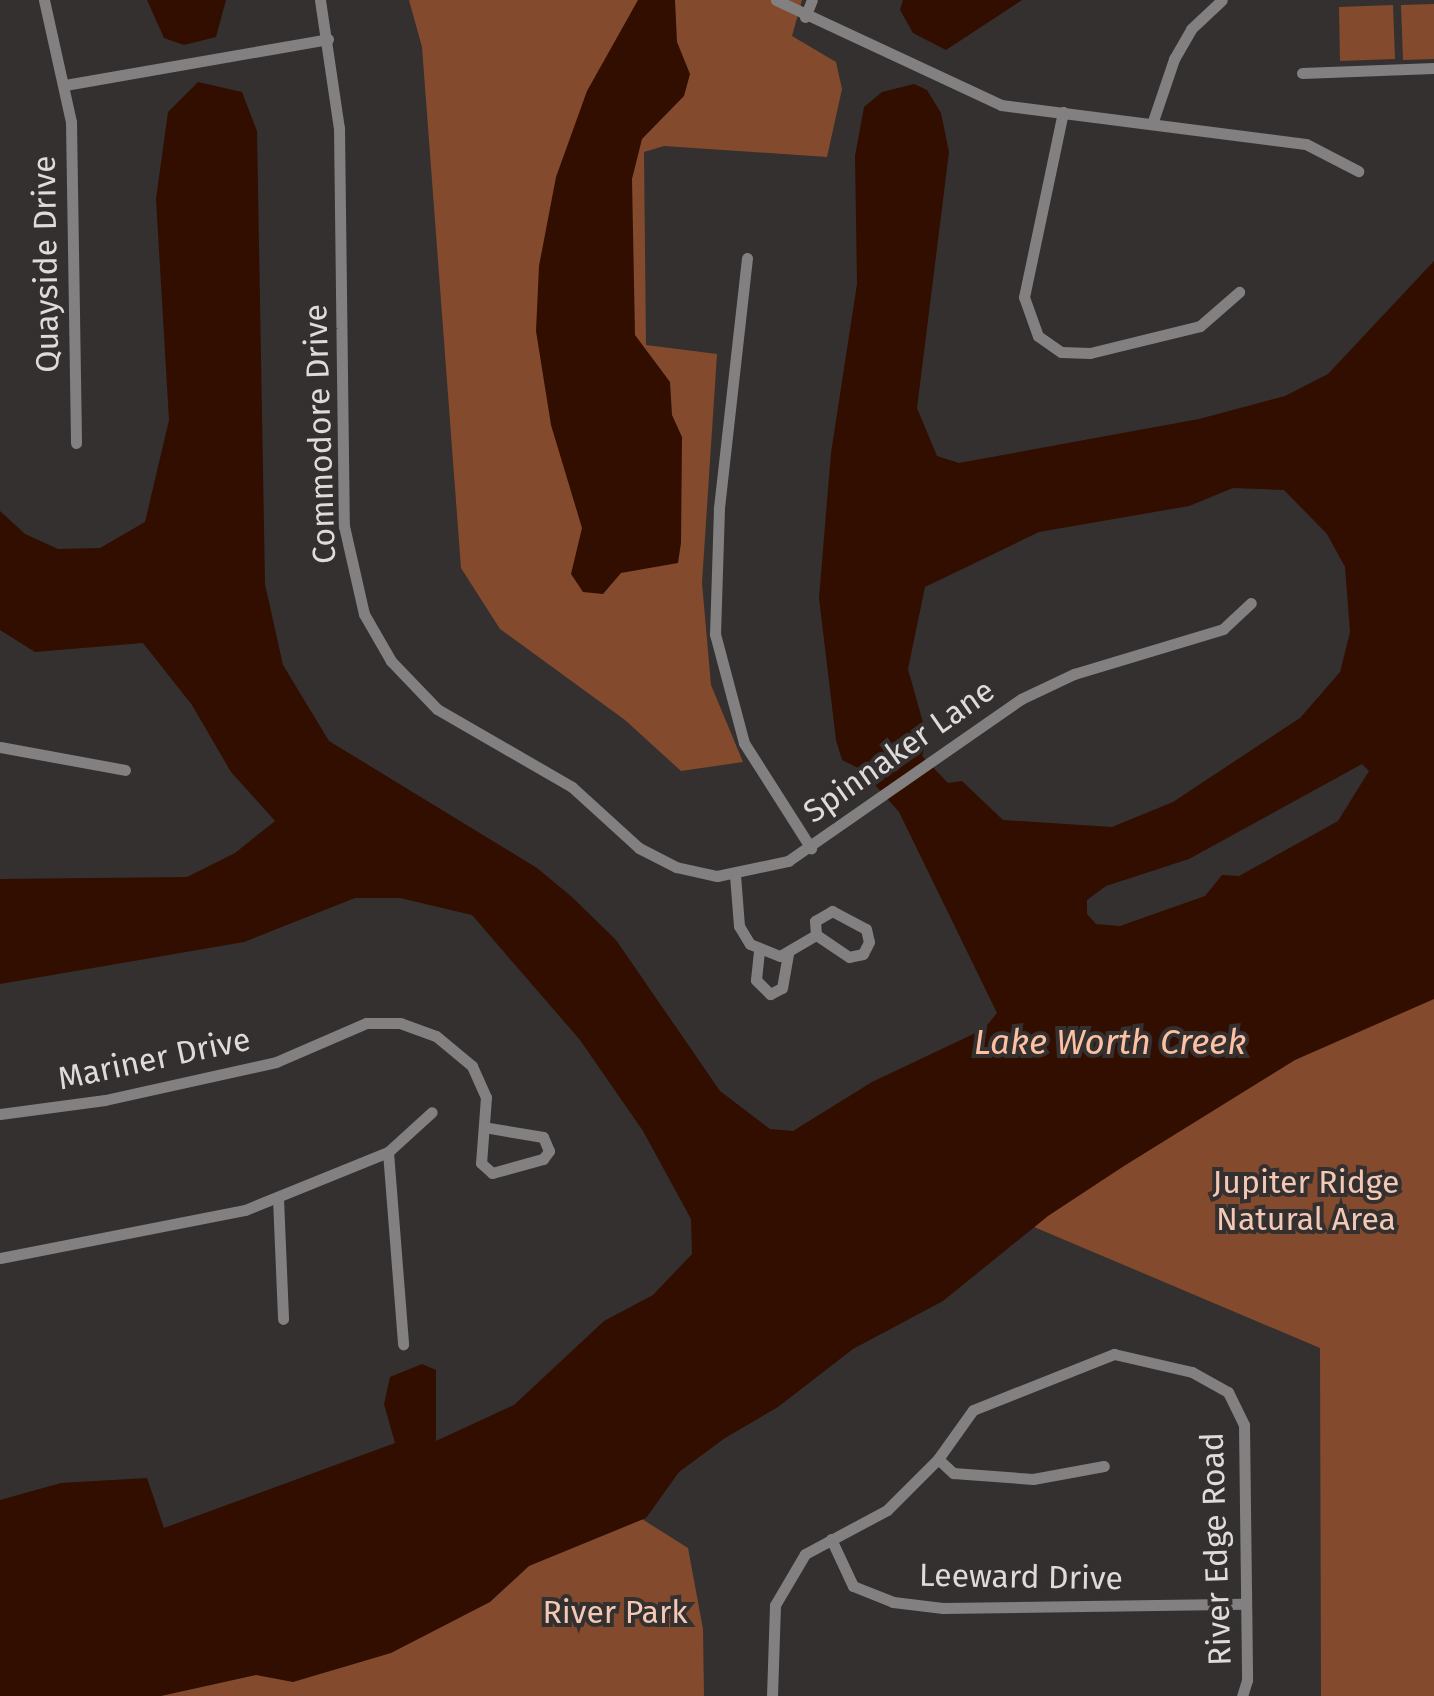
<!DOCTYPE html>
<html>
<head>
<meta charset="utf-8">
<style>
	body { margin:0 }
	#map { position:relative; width:1434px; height:1696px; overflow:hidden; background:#33302f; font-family:"Fira Sans",sans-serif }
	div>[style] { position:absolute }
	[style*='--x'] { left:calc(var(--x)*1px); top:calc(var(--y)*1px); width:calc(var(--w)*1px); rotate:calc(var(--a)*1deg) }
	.green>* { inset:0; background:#844a2d }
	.water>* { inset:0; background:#310e00 }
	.minor>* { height:11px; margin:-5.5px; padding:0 5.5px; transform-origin:5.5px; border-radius:5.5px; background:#828080 }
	span { translate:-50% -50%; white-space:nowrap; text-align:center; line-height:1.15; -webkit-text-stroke:8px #33302f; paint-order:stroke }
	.street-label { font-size:32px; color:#dedcdb }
	.park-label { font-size:32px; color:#f3c9b6 }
	.water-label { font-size:35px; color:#fec0a3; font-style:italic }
</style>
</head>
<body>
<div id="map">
	<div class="green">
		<div style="clip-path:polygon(409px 0,802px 0,792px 36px,836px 62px,842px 89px,827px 157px,664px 146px,644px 152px,646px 345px,717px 354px,702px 583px,711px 685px,743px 762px,681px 771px,625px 720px,500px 629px,461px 568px,422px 47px)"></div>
		<div style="clip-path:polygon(1434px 4px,1434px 59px,1403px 60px,1401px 5px)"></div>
		<div style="clip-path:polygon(1393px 5px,1395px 59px,1340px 61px,1339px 7px)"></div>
		<div style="clip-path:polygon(1434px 995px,1434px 1696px,1321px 1696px,1320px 1348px,1027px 1224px,1339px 1029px)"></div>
		<div style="clip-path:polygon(634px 1514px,688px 1548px,703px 1629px,704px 1696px,151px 1696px,514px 1568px)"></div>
	</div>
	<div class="water">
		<div style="clip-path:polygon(147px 0,226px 0,216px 37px,184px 45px,164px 38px)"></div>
		<div style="clip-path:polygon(638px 0,675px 0,677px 42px,690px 74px,684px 96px,642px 139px,632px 179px,635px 335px,670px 382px,672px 415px,682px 437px,681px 543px,678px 563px,621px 573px,603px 594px,583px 592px,571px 574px,582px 528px,551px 425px,536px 331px,539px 266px,556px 177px,587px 91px)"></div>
		<div style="clip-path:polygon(903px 0,1022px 0,946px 50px,913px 33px,900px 10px)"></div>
		<div style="clip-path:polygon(evenodd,198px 82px,242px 92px,257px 131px,265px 584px,283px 665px,329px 741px,537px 868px,572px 897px,616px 940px,720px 1091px,770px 1129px,793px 1131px,872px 1082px,984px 1029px,997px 1013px,899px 812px,862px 770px,842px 760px,836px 740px,819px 598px,831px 453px,857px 284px,855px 156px,864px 107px,882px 92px,914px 84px,927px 90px,941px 113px,949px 152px,917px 408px,937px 456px,959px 463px,1199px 419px,1285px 396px,1328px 374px,1434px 261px,1434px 999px,1295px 1060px,1124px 1166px,1048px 1216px,943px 1301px,853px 1349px,778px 1407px,725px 1438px,679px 1472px,646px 1518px,529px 1566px,490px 1602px,391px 1653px,293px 1682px,256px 1675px,161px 1696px,0 1696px,0 1500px,61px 1483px,147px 1478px,164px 1528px,395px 1443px,384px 1404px,390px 1377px,422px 1364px,436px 1370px,436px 1441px,514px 1405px,604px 1321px,653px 1295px,692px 1254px,691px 1219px,643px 1131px,580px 1040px,472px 915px,400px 898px,355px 898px,244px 942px,0 984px,0 879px,187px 877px,235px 853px,275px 821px,231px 772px,192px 705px,143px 643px,35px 652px,0 630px,0 511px,25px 534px,58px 549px,100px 548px,145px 522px,169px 420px,156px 199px,168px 112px,198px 82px,1233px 488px,1284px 490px,1327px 534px,1345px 567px,1350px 632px,1340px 672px,1300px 718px,1173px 802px,1112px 827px,1003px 820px,962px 781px,948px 783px,922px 756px,927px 737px,908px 669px,925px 587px,1039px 532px,1189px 506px,1233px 488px,198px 82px,1362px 764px,1369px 771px,1338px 821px,1239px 876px,1222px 875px,1205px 896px,1120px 926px,1096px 924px,1087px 914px,1087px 900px,1106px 886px,1189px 859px,1362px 764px)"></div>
	</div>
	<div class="minor">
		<div style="--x:44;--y:0;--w:125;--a:77.5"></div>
		<div style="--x:71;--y:122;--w:321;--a:89.1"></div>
		<div style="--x:320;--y:0;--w:129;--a:81.6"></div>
		<div style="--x:339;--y:128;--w:398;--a:89.3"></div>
		<div style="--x:344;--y:526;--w:90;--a:77.2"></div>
		<div style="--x:364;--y:614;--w:54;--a:60.1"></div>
		<div style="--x:391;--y:661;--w:66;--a:46.2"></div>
		<div style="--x:437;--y:709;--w:156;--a:30"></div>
		<div style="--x:572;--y:787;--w:91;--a:42.3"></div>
		<div style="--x:639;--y:848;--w:42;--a:27.2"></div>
		<div style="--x:676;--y:867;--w:42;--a:12.4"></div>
		<div style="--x:717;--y:876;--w:73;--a:-11.9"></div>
		<div style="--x:788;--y:861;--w:284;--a:-34.8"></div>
		<div style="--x:1021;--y:699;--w:59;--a:-25.3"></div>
		<div style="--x:1074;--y:674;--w:156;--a:-16.8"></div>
		<div style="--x:1223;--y:629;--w:38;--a:-43"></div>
		<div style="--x:776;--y:0;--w:248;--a:25"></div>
		<div style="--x:1001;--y:105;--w:307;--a:7.3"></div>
		<div style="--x:1306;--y:144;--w:59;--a:27.4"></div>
		<div style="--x:805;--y:17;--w:18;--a:-68"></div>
		<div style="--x:1302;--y:73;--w:132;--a:-2.2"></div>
		<div style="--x:65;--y:85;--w:267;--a:-9.9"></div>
		<div style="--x:1063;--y:112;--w:189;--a:101.9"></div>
		<div style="--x:1024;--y:297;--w:41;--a:70.3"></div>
		<div style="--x:1038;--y:336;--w:28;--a:35"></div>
		<div style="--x:1061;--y:352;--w:29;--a:2"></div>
		<div style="--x:1090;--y:353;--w:113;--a:-13.8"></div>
		<div style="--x:1200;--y:326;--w:52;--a:-41.1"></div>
		<div style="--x:1152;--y:124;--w:69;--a:-71.3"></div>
		<div style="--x:1174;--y:59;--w:34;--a:-60"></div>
		<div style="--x:1191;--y:29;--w:42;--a:-43.1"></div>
		<div style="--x:747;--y:258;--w:252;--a:96.4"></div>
		<div style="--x:719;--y:508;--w:126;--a:91.8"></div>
		<div style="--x:715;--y:634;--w:113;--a:75.1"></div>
		<div style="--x:744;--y:743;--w:125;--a:57.5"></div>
		<div style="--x:0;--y:747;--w:127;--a:10.4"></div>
		<div style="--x:735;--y:875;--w:51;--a:85.5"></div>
		<div style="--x:739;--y:926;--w:21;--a:59"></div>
		<div style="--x:750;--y:944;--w:32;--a:22"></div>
		<div style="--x:780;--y:956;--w:42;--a:-30.3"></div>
		<div style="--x:832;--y:911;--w:38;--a:28"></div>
		<div style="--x:866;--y:929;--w:13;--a:77"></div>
		<div style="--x:869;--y:942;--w:13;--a:117"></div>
		<div style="--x:863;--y:954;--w:14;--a:168"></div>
		<div style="--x:849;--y:957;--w:40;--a:-146"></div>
		<div style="--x:816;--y:935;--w:14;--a:-94"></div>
		<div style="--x:815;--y:921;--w:20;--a:-30"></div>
		<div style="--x:759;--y:951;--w:29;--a:96"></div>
		<div style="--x:756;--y:980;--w:20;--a:45"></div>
		<div style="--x:770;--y:994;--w:13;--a:-27"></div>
		<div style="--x:782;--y:988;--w:35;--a:-80"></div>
		<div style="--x:0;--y:1114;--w:106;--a:-7.6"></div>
		<div style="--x:105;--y:1100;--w:175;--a:-12.5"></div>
		<div style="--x:276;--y:1062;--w:98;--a:-23.4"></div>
		<div style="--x:366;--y:1023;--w:34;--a:0"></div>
		<div style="--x:400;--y:1023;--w:38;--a:20"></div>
		<div style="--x:436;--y:1036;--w:47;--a:39.8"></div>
		<div style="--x:472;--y:1066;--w:34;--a:66"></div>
		<div style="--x:486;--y:1097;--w:66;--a:94.3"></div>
		<div style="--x:481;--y:1163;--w:15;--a:42"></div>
		<div style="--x:492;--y:1173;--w:53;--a:-15.4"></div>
		<div style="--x:543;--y:1159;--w:10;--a:-53"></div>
		<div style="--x:549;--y:1151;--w:15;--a:-113"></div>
		<div style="--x:543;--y:1137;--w:55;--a:-170.5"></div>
		<div style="--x:388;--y:1152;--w:193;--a:85.5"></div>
		<div style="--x:278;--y:1198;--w:121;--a:87.6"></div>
		<div style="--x:0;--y:1258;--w:250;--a:-11.1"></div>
		<div style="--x:245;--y:1210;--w:154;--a:-22.1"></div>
		<div style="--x:388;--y:1152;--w:59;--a:-42.3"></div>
		<div style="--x:938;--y:1459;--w:21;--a:43"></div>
		<div style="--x:953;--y:1473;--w:80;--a:4.3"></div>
		<div style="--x:1033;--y:1479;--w:72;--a:-10.4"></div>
		<div style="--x:831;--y:1539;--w:52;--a:64.9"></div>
		<div style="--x:853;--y:1586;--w:43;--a:21.8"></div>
		<div style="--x:893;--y:1602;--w:50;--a:6.8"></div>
		<div style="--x:943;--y:1608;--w:302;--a:-0.8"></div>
		<div style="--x:772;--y:1696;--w:91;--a:-88.1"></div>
		<div style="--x:775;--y:1605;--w:59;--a:-59.5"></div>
		<div style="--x:805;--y:1554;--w:93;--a:-28.2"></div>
		<div style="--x:887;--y:1510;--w:72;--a:-45"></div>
		<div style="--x:938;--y:1459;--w:60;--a:-54.5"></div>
		<div style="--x:973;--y:1410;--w:152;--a:-21.7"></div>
		<div style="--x:1114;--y:1354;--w:80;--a:13"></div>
		<div style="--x:1192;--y:1372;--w:41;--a:29.1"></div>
		<div style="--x:1228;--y:1392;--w:37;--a:64"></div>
		<div style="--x:1244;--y:1425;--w:255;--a:89.3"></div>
		<div style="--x:1247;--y:1680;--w:17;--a:107"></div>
	</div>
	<div class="street-label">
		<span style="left:46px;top:264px;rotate:-91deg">Quayside Drive</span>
		<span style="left:320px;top:434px;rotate:-92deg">Commodore Drive</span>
		<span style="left:899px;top:751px;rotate:-35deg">Spinnaker Lane</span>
		<span style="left:154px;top:1059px;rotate:-12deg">Mariner Drive</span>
		<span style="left:1216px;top:1549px;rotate:-92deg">River Edge Road</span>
		<span style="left:1021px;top:1577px;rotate:1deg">Leeward Drive</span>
	</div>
	<div class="park-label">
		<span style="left:1306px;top:1201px">Jupiter Ridge<br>Natural Area</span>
		<span style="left:615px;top:1612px">River Park</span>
	</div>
	<div class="water-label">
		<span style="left:1110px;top:1042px">Lake Worth Creek</span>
	</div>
</div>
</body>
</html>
